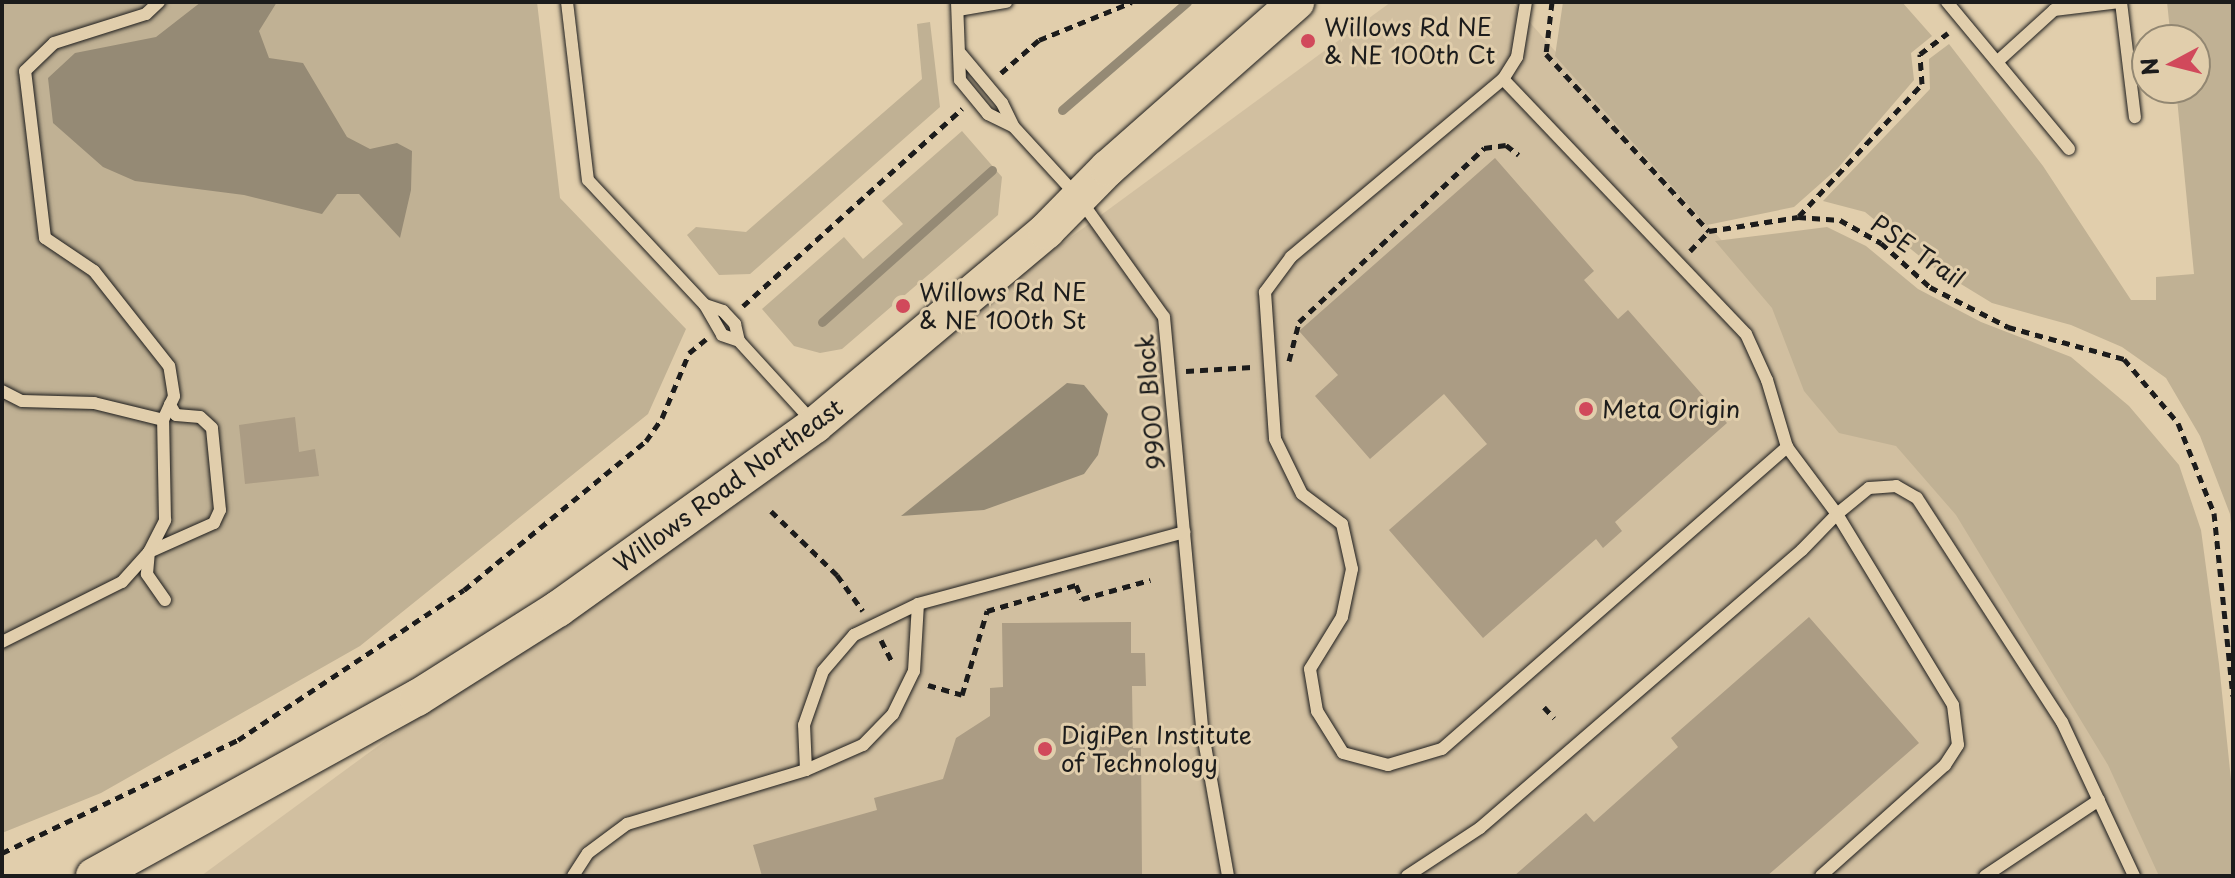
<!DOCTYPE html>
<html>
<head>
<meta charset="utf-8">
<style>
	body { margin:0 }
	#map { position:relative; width:2235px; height:878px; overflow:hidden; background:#e1ceac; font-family:"Playpen Sans",sans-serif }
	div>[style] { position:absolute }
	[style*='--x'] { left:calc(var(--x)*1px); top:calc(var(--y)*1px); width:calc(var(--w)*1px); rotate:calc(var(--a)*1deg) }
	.built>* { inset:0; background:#d1bfa0 }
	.green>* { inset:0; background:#c0b194 }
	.water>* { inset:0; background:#958a75 }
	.stream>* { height:9px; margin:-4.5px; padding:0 4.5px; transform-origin:4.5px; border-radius:4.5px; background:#958a75 }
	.building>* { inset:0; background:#ab9c84 }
	.path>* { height:5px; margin-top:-2.5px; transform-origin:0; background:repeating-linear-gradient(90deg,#1c1c1c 0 8px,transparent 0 14px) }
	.roads { filter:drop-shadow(0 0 2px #1c1c1c) drop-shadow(0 0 2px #1c1c1c) }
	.service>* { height:12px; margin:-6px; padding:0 6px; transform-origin:6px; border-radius:6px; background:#e1ceac }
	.secondary>* { height:36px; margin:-18px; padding:0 18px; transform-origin:18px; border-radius:18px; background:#e1ceac }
	.dots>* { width:22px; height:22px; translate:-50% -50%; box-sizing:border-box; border:4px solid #e1ceac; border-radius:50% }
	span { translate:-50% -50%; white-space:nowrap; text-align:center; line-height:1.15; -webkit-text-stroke:6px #e1ceac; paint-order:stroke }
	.poi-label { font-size:24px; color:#1c1c1c }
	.left { translate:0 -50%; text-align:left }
	.street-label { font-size:24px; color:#1c1c1c }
	.frame { position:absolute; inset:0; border:4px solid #1c1c1c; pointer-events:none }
	.north { position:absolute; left:2131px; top:24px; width:80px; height:80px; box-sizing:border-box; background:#e1ceac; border:2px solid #928772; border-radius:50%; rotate:263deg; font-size:22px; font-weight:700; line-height:32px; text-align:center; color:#1c1c1c }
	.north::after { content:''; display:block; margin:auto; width:28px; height:36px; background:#d1495b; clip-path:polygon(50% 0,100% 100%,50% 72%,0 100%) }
</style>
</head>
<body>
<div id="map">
	<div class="built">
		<div style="clip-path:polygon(1391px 2px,1512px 2px,2120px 693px,2160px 876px,201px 876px)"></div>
	</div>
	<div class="green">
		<div style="clip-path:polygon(2px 2px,537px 2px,560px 198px,686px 329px,648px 414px,360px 646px,101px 793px,2px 833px)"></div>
		<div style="clip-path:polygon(1563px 2px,1902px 2px,1932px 36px,1911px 53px,1914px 80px,1838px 168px,1794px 207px,1707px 225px,1555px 56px)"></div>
		<div style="clip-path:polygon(2167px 2px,2233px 2px,2233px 544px,2230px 514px,2200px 436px,2166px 378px,2122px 347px,2071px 325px,1992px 303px,1933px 267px,1865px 212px,1823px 201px,1930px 89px,1929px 59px,1949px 44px,2043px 166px,2131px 300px,2156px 300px,2156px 277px,2194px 274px,2176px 88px,2195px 88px,2195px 40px,2171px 40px)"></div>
		<div style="clip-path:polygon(930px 22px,940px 107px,750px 274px,719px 275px,687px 235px,696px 227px,746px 232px,922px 79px,917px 24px)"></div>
		<div style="clip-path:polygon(962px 131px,1002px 177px,998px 215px,842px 349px,820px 353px,794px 346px,762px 309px,844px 237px,863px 259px,903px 224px,882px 201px)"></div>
		<div style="clip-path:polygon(1827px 227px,1866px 246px,1918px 289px,1981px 322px,2071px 357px,2129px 406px,2179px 465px,2201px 530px,2219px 664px,2233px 799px,2233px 876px,2159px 876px,2108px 765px,1956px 515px,1896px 446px,1839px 433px,1804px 391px,1772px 308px,1715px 241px)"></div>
	</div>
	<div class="water">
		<div style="clip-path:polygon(201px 2px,277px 2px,259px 31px,269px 58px,303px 63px,347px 137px,370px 149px,397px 143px,412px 151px,411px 190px,400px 238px,359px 194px,337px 194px,322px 214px,244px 195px,135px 181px,103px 167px,53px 123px,48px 78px,75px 53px,156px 37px)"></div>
		<div style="clip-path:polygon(1067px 383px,1084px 385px,1108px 414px,1098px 455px,1084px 474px,984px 510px,901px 516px)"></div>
	</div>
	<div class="stream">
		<div style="--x:1062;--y:110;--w:165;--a:-40.8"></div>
		<div style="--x:822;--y:322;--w:228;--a:-41.8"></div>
	</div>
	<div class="building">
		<div style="clip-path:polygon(1495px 158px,1594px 271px,1584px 280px,1618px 319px,1628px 310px,1727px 423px,1615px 522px,1622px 531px,1603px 548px,1596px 539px,1483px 638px,1389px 530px,1487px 444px,1444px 394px,1370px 459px,1315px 396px,1338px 375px,1299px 331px)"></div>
		<div style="clip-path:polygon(295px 417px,299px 452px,315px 449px,319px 476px,245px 484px,239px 425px)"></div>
		<div style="clip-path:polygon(1809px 617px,1919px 743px,1767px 876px,1514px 876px,1586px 813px,1594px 822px,1678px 747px,1671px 738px)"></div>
		<div style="clip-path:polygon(1131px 622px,1131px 653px,1145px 653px,1146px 686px,1132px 686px,1133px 748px,1141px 748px,1142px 876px,762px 876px,753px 845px,877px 810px,874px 798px,943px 779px,956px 738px,990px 716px,990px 688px,1003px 687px,1002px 623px)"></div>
	</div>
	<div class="path">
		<div style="--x:1552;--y:2;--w:52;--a:96.6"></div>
		<div style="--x:1546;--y:54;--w:241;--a:47.4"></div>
		<div style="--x:1709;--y:231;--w:90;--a:-8.9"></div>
		<div style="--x:1798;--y:217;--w:42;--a:4.1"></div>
		<div style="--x:1840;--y:220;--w:47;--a:29.3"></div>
		<div style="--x:1881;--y:243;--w:66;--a:41.9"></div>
		<div style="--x:1930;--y:287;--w:88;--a:27.1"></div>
		<div style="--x:2008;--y:327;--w:120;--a:15.4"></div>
		<div style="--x:2124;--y:359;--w:84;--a:49.8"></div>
		<div style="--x:2178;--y:423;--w:97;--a:68.2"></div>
		<div style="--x:2214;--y:513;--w:184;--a:84.1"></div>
		<div style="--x:1001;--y:73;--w:50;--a:-41"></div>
		<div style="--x:1039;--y:40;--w:100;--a:-22.2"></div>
		<div style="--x:1799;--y:216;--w:180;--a:-47"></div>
		<div style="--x:1922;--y:84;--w:30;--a:-94"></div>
		<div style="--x:1920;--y:54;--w:35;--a:-37"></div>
		<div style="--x:1690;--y:251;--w:28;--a:-46"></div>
		<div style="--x:743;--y:306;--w:295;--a:-42"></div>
		<div style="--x:1289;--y:361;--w:40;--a:-75.6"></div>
		<div style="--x:1299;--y:322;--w:254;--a:-43.2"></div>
		<div style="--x:1484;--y:148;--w:22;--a:-8"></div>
		<div style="--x:1506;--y:145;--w:16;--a:38"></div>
		<div style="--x:1186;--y:371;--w:66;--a:-3.5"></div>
		<div style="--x:1136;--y:377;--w:16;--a:-7"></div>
		<div style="--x:771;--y:511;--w:92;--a:44.1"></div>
		<div style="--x:837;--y:575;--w:44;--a:54.2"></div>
		<div style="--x:881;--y:640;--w:25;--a:63"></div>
		<div style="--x:928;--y:685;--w:35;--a:16"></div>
		<div style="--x:962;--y:695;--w:88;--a:-73.4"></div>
		<div style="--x:987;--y:611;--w:93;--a:-16.3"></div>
		<div style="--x:1076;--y:585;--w:15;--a:67"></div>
		<div style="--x:1082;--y:599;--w:71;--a:-15.6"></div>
		<div style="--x:1544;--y:707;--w:15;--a:48"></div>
		<div style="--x:2;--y:853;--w:262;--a:-25.6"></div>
		<div style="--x:238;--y:740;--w:271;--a:-33.6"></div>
		<div style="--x:464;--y:590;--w:235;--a:-39.3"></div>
		<div style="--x:646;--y:441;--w:28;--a:-55"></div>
		<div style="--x:662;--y:418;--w:70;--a:-67.4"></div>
		<div style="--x:689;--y:353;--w:22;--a:-39"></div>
	</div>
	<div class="roads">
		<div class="service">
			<div style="--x:567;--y:2;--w:179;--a:83.3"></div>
			<div style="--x:588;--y:180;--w:171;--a:46.9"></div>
			<div style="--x:705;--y:305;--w:34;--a:60"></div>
			<div style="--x:722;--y:335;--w:18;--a:19"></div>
			<div style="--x:739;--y:341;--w:110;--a:47.6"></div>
			<div style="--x:957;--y:2;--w:78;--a:87.8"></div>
			<div style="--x:960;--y:80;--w:44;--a:50.5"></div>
			<div style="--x:988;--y:114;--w:28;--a:26"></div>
			<div style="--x:1013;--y:126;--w:98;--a:47.5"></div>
			<div style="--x:1079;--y:198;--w:146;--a:54.5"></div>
			<div style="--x:1164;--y:317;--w:419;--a:84.7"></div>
			<div style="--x:1203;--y:734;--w:144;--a:80"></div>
			<div style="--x:1526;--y:2;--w:56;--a:99.3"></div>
			<div style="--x:1517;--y:57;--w:26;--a:122"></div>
			<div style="--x:1503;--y:79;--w:352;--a:46.4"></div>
			<div style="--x:1746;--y:334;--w:51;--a:65.5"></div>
			<div style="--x:1767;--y:380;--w:70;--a:73.4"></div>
			<div style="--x:1787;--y:447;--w:84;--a:53.3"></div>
			<div style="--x:1837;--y:514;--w:41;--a:-39.1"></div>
			<div style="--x:1869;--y:488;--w:27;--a:-4"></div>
			<div style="--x:1896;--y:486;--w:24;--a:30"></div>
			<div style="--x:1917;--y:498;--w:267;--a:57.1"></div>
			<div style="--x:2062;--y:722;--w:170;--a:64.9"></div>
			<div style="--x:1947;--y:2;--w:191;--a:50.3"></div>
			<div style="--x:2121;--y:2;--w:116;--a:83.1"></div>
			<div style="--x:958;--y:10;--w:49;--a:-9.5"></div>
			<div style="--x:961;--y:54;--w:64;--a:50.1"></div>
			<div style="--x:1002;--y:103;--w:25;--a:64"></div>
			<div style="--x:1998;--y:61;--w:76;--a:-42.3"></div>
			<div style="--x:2054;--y:10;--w:66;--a:-6.9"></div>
			<div style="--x:1503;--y:79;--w:277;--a:140"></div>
			<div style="--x:1291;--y:257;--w:44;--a:126.6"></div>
			<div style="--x:1265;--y:292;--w:147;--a:86.1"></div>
			<div style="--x:1275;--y:439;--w:61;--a:63.9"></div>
			<div style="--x:1302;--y:494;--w:50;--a:36.9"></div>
			<div style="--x:1342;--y:524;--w:46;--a:77.5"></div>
			<div style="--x:1352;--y:569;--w:49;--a:101.8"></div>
			<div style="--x:1342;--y:617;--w:61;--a:121.6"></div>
			<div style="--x:1310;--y:669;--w:43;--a:80.5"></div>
			<div style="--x:1317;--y:711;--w:49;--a:58.2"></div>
			<div style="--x:1343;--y:753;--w:47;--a:14.9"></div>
			<div style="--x:1388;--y:765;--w:56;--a:-16.5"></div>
			<div style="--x:1442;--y:749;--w:459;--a:-41.2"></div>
			<div style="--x:705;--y:305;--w:19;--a:18"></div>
			<div style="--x:723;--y:311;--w:18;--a:47"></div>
			<div style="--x:735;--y:324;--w:17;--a:77"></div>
			<div style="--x:2;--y:391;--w:22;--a:27"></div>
			<div style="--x:22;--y:401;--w:72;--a:1.6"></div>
			<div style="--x:94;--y:403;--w:71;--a:13.8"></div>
			<div style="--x:165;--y:600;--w:32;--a:-125"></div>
			<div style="--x:147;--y:574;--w:22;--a:-85"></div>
			<div style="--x:149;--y:552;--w:71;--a:-24"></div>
			<div style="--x:214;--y:523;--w:14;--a:-65"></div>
			<div style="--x:220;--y:510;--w:82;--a:-95.6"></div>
			<div style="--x:212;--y:428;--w:16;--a:-137"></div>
			<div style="--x:200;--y:417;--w:24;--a:-175"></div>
			<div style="--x:176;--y:415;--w:12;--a:-121"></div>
			<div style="--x:2;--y:642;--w:134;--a:-26.6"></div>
			<div style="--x:122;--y:582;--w:40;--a:-48"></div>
			<div style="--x:149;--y:552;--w:36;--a:-63"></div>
			<div style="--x:165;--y:520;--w:100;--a:-91.1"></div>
			<div style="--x:163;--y:420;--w:26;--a:-65"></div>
			<div style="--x:174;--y:396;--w:30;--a:-99"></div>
			<div style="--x:169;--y:366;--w:121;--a:-128.3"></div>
			<div style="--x:94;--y:271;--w:59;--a:-146"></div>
			<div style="--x:45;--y:238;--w:168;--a:-96.8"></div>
			<div style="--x:25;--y:71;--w:40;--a:-44"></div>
			<div style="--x:54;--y:43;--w:96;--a:-17.5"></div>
			<div style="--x:146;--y:14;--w:18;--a:-43"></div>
			<div style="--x:806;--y:770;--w:45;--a:-92.5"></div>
			<div style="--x:804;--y:725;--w:57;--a:-70.6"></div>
			<div style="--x:823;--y:671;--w:48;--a:-49.3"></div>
			<div style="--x:854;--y:635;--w:71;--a:-25.8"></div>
			<div style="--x:918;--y:604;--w:276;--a:-15.1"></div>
			<div style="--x:573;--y:876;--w:27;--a:-57"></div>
			<div style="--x:588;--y:853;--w:49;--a:-36.6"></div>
			<div style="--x:627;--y:824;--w:187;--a:-16.8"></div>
			<div style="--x:806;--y:770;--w:62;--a:-23.7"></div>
			<div style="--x:863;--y:745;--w:43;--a:-45.9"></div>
			<div style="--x:893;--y:714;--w:48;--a:-64"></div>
			<div style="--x:914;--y:671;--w:67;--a:-86.6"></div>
			<div style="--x:1407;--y:876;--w:87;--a:-33.3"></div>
			<div style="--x:1480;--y:828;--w:425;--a:-40.8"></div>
			<div style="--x:1802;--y:550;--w:50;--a:-45.8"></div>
			<div style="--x:1837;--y:514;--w:223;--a:58.7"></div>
			<div style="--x:1953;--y:705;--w:40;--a:82.9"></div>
			<div style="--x:1958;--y:745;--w:24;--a:123"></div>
			<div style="--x:1945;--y:765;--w:166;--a:138.2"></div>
			<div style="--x:1985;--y:876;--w:137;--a:-33.7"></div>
		</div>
		<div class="secondary">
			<div style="--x:94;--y:876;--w:369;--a:-28.9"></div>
			<div style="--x:417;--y:698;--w:167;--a:-32.3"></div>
			<div style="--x:558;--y:609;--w:316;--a:-35.6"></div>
			<div style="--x:815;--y:425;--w:302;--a:-40"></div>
			<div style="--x:1046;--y:231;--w:88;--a:-45.5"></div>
			<div style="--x:1108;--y:168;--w:251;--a:-41.4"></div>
		</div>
	</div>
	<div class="dots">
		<div style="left:1308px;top:41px;background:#d1495b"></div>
		<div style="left:903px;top:306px;background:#d1495b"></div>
		<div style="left:1586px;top:409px;background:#d1495b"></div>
		<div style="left:1045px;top:749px;background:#d1495b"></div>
	</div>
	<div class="poi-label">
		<span class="left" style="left:1324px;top:41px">Willows Rd NE<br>&amp; NE 100th Ct</span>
		<span class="left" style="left:919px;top:306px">Willows Rd NE<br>&amp; NE 100th St</span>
		<span class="left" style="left:1602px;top:409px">Meta Origin</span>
		<span class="left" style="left:1061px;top:749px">DigiPen Institute<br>of Technology</span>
	</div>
	<div class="street-label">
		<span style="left:1918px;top:251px;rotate:35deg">PSE Trail</span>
		<span style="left:1150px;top:402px;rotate:-95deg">9900 Block</span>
		<span style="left:728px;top:485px;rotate:-36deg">Willows Road Northeast</span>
	</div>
	<div class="frame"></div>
	<div class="north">N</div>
</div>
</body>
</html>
